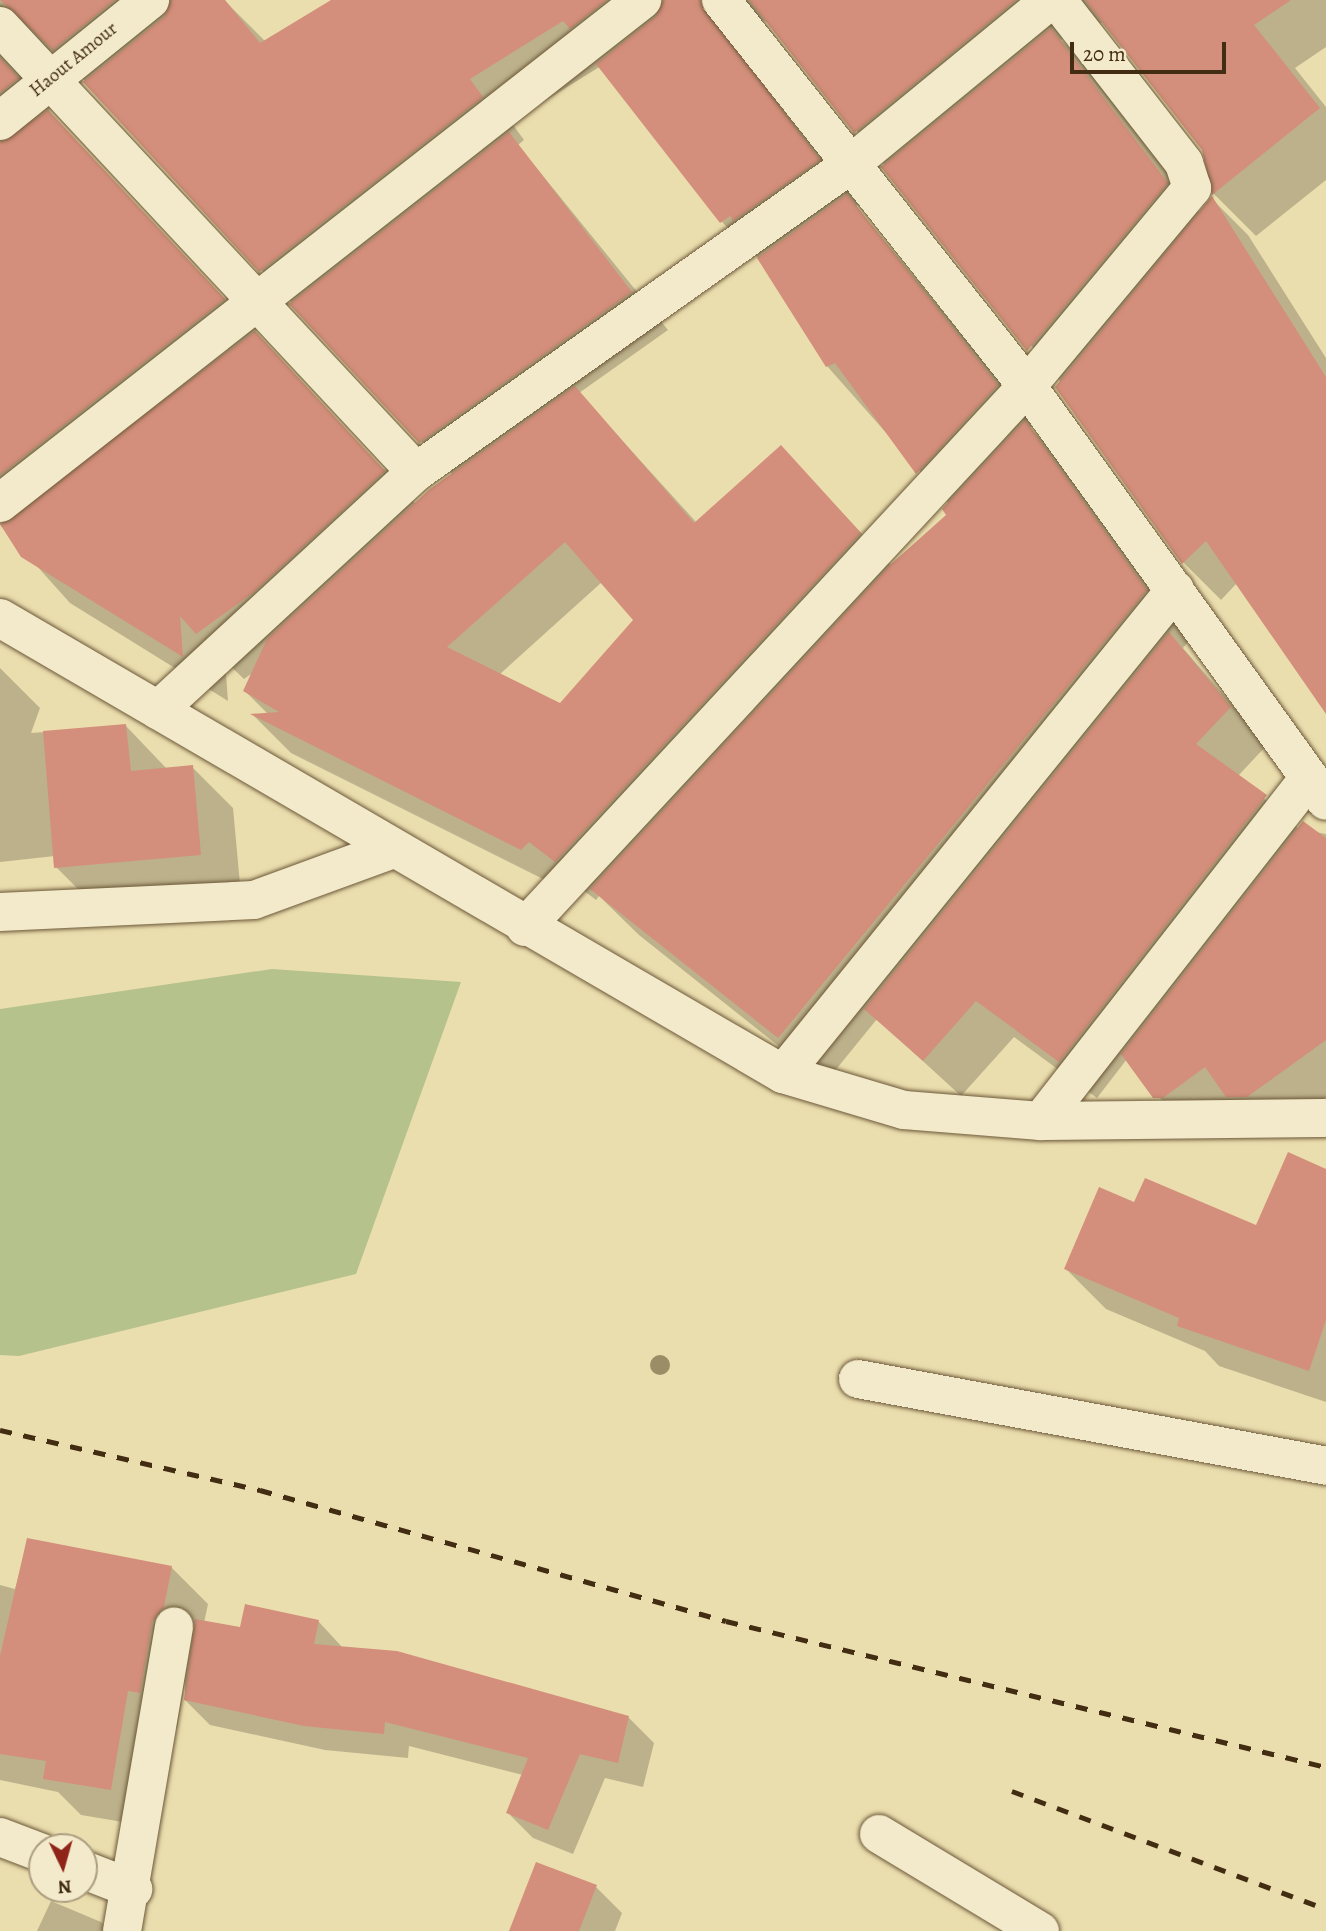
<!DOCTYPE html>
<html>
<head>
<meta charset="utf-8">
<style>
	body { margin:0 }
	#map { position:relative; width:1326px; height:1931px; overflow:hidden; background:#ebdeae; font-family:Alegreya,serif }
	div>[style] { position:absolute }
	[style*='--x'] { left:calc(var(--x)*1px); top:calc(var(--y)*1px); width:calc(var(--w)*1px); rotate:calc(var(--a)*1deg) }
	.green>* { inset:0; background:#b5c28c }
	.shadow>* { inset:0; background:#0003 }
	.building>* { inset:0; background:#d38f7b }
	.roads { filter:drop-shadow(0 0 2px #6c5839) drop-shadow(0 0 2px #6c5839) }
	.street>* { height:38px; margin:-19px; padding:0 19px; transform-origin:19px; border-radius:19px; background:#f2eaca }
	.rail>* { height:5px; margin-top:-2.5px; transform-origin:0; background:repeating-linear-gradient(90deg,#422c12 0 12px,transparent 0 24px) }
	.trees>* { width:20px; height:20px; margin:-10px; border-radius:50%; background:#9b8d65 }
	span { translate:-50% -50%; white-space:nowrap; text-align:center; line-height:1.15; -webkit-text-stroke:5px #f2eaca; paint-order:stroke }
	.street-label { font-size:19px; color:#422c12 }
	.north { position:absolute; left:28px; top:1833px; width:70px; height:70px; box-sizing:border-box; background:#f2eaca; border:2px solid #ac9e80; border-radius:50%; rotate:175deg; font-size:19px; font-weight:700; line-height:28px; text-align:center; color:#422c12 }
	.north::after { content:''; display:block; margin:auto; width:24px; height:32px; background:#8f2418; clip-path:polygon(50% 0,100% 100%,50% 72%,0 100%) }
	.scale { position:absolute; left:1070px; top:42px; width:156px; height:32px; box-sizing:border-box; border:4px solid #422c12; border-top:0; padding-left:9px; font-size:21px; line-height:24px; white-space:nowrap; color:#422c12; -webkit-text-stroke:5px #f2eaca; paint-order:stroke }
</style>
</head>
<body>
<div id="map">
	<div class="green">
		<div style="clip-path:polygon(272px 969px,461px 982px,356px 1274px,19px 1356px,0 1355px,0 1009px)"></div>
	</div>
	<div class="shadow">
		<div style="clip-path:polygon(evenodd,0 0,224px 0,266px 42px,334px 0,1326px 0,1326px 47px,1295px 68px,1326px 107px,1326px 180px,1256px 236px,1214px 194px,1203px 149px,1102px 23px,1079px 25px,1061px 40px,1097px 76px,1200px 213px,1212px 199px,1248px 235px,1326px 358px,1326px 703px,1237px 583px,1221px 600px,1184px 563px,1057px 387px,1061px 382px,769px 23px,762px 20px,743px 34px,861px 203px,856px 206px,1034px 423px,1030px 428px,1071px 469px,1192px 637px,1183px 648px,1267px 745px,1238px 776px,1299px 829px,1326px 834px,1326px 1097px,1281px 1130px,1188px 1131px,1127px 1059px,1097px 1098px,1014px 1037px,961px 1096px,877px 1019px,825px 1083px,639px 935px,599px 896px,596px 900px,570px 880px,561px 888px,291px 753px,253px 715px,268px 714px,245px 691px,254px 672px,244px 679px,225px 661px,228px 701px,70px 603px,1px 526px,14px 522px,0 512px,0 0,38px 47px,56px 52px,86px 82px,453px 475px,416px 504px,58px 122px,21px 76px,38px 47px,0 0,601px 66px,722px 222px,761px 261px,827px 366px,949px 504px,949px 515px,892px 566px,781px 447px,697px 523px,579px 393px,668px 330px,518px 145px,524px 140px,511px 122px,601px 66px,0 0,602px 582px,635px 620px,560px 705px,499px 675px,602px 582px)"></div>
		<div style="clip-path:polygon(0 668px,40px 708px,31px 733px,126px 726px,167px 769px,192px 767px,233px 808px,241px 895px,97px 908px,56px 867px,55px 856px,0 862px)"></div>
		<div style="clip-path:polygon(1326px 1171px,1326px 1402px,1219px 1366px,1205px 1351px,1106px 1309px,1066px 1269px,1135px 1205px,1257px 1227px)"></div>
		<div style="clip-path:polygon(28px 1540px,171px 1567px,208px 1604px,204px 1623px,241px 1629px,318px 1621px,343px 1648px,629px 1718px,654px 1743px,643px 1787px,605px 1778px,573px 1854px,533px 1838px,508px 1813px,523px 1775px,409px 1746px,408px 1758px,325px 1750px,210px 1725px,185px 1700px,185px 1680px,177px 1728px,164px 1726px,147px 1826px,81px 1815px,58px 1792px,0 1780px,0 1585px,15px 1589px)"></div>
		<div style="clip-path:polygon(596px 1887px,622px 1913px,615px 1931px,511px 1931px)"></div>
		<div style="clip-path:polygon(51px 1901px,101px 1922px,110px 1931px,37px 1931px)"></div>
	</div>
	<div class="building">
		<div style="clip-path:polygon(0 0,115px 0,53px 50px)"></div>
		<div style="clip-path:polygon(171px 0,225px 0,260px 43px,331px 0,607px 0,570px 29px,563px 21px,470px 79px,483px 97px,259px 272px,83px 82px,164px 17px)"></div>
		<div style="clip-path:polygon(663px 0,700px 0,820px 160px,733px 221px,730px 216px,720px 223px,596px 64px,655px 17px)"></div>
		<div style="clip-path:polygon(749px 0,1016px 0,854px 133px)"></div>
		<div style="clip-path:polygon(1085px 0,1291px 0,1254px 25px,1320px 108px,1212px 195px,1202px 150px)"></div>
		<div style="clip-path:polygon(1051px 28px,1168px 183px,1027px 351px,881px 167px)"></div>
		<div style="clip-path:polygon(0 58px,19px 78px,0 93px)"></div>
		<div style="clip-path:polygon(48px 110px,225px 299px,0 475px,0 142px)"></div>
		<div style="clip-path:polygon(509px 132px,632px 292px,419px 443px,289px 304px)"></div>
		<div style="clip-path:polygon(847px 194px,998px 385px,916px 474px,835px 363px,826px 367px,757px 258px)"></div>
		<div style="clip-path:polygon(1212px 196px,1326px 377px,1326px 714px,1206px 541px,1182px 564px,1055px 387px)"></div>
		<div style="clip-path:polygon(255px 331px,385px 471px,254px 592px,196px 634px,180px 616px,183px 657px,21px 557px,0 524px)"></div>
		<div style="clip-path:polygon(evenodd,575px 386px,694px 523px,781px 445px,861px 533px,555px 862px,529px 842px,521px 850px,250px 714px,279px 712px,243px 691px,267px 639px,430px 489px,575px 386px,565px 542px,633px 620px,560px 703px,447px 647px,565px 542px)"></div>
		<div style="clip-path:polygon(1025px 420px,1147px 590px,778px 1038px,590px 889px,890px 565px,946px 515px,942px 509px)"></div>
		<div style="clip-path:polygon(1169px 632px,1231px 707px,1196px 744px,1267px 795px,1059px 1062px,976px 1001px,923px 1061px,864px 1009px)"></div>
		<div style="clip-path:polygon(126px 724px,131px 771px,193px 765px,201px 855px,54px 868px,43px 731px)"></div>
		<div style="clip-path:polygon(1303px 821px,1326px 838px,1326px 1040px,1247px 1097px,1226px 1097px,1205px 1067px,1163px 1098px,1153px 1098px,1121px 1054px)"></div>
		<div style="clip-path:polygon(1288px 1152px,1326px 1169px,1326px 1320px,1309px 1371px,1177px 1326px,1179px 1318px,1064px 1269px,1099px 1187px,1134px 1202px,1145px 1178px,1256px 1225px)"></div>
		<div style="clip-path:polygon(27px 1538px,172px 1566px,164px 1607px,152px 1622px,140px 1693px,128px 1691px,111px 1790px,43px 1779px,46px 1761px,0 1754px,0 1656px)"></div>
		<div style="clip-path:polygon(245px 1604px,319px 1620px,314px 1644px,397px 1651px,629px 1716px,618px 1763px,580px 1754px,548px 1830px,506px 1813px,528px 1758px,385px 1722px,384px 1734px,304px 1726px,184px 1700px,195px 1619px,240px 1627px)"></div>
		<div style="clip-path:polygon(536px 1862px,597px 1885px,579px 1931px,509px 1931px)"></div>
	</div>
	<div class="roads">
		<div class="street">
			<div style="--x:721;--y:0;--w:493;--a:51.6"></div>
			<div style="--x:1027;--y:386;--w:511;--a:54.23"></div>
			<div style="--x:0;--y:26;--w:610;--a:46.99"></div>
			<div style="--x:0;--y:121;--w:193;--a:-38.9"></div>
			<div style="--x:0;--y:503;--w:816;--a:-38.08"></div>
			<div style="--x:0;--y:618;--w:906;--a:30.22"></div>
			<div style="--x:783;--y:1074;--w:126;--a:16.6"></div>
			<div style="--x:904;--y:1110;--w:137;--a:4.6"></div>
			<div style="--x:1041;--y:1121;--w:285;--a:-0.6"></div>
			<div style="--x:158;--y:710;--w:351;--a:-42.7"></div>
			<div style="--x:416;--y:472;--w:528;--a:-35.29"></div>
			<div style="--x:847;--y:167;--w:263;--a:-39.4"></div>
			<div style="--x:0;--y:912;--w:254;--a:-2.7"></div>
			<div style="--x:254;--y:900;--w:148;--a:-20.1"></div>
			<div style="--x:525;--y:927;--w:738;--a:-47.14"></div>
			<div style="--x:1027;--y:386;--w:258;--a:-50.2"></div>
			<div style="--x:1192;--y:188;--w:26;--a:-108"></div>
			<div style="--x:1184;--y:163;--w:207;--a:-127.9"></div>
			<div style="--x:783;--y:1074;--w:623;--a:-51"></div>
			<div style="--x:1041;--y:1121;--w:434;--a:-52"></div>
			<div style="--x:858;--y:1379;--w:476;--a:10.5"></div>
			<div style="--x:879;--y:1834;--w:188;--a:31.1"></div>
			<div style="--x:0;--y:1837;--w:45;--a:20.9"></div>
			<div style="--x:84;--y:1870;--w:53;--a:21.2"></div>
			<div style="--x:122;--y:1931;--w:309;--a:-80.3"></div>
		</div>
	</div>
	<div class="rail">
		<div style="--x:0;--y:1430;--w:267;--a:13"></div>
		<div style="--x:260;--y:1490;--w:484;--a:15.7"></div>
		<div style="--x:726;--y:1621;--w:618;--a:13.68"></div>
		<div style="--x:1012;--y:1791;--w:335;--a:20.6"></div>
	</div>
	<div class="trees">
		<div style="left:660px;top:1365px"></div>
	</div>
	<div class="street-label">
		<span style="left:74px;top:60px;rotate:-39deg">Haout Amour</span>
	</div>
	<div class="north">N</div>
	<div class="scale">20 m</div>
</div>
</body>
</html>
